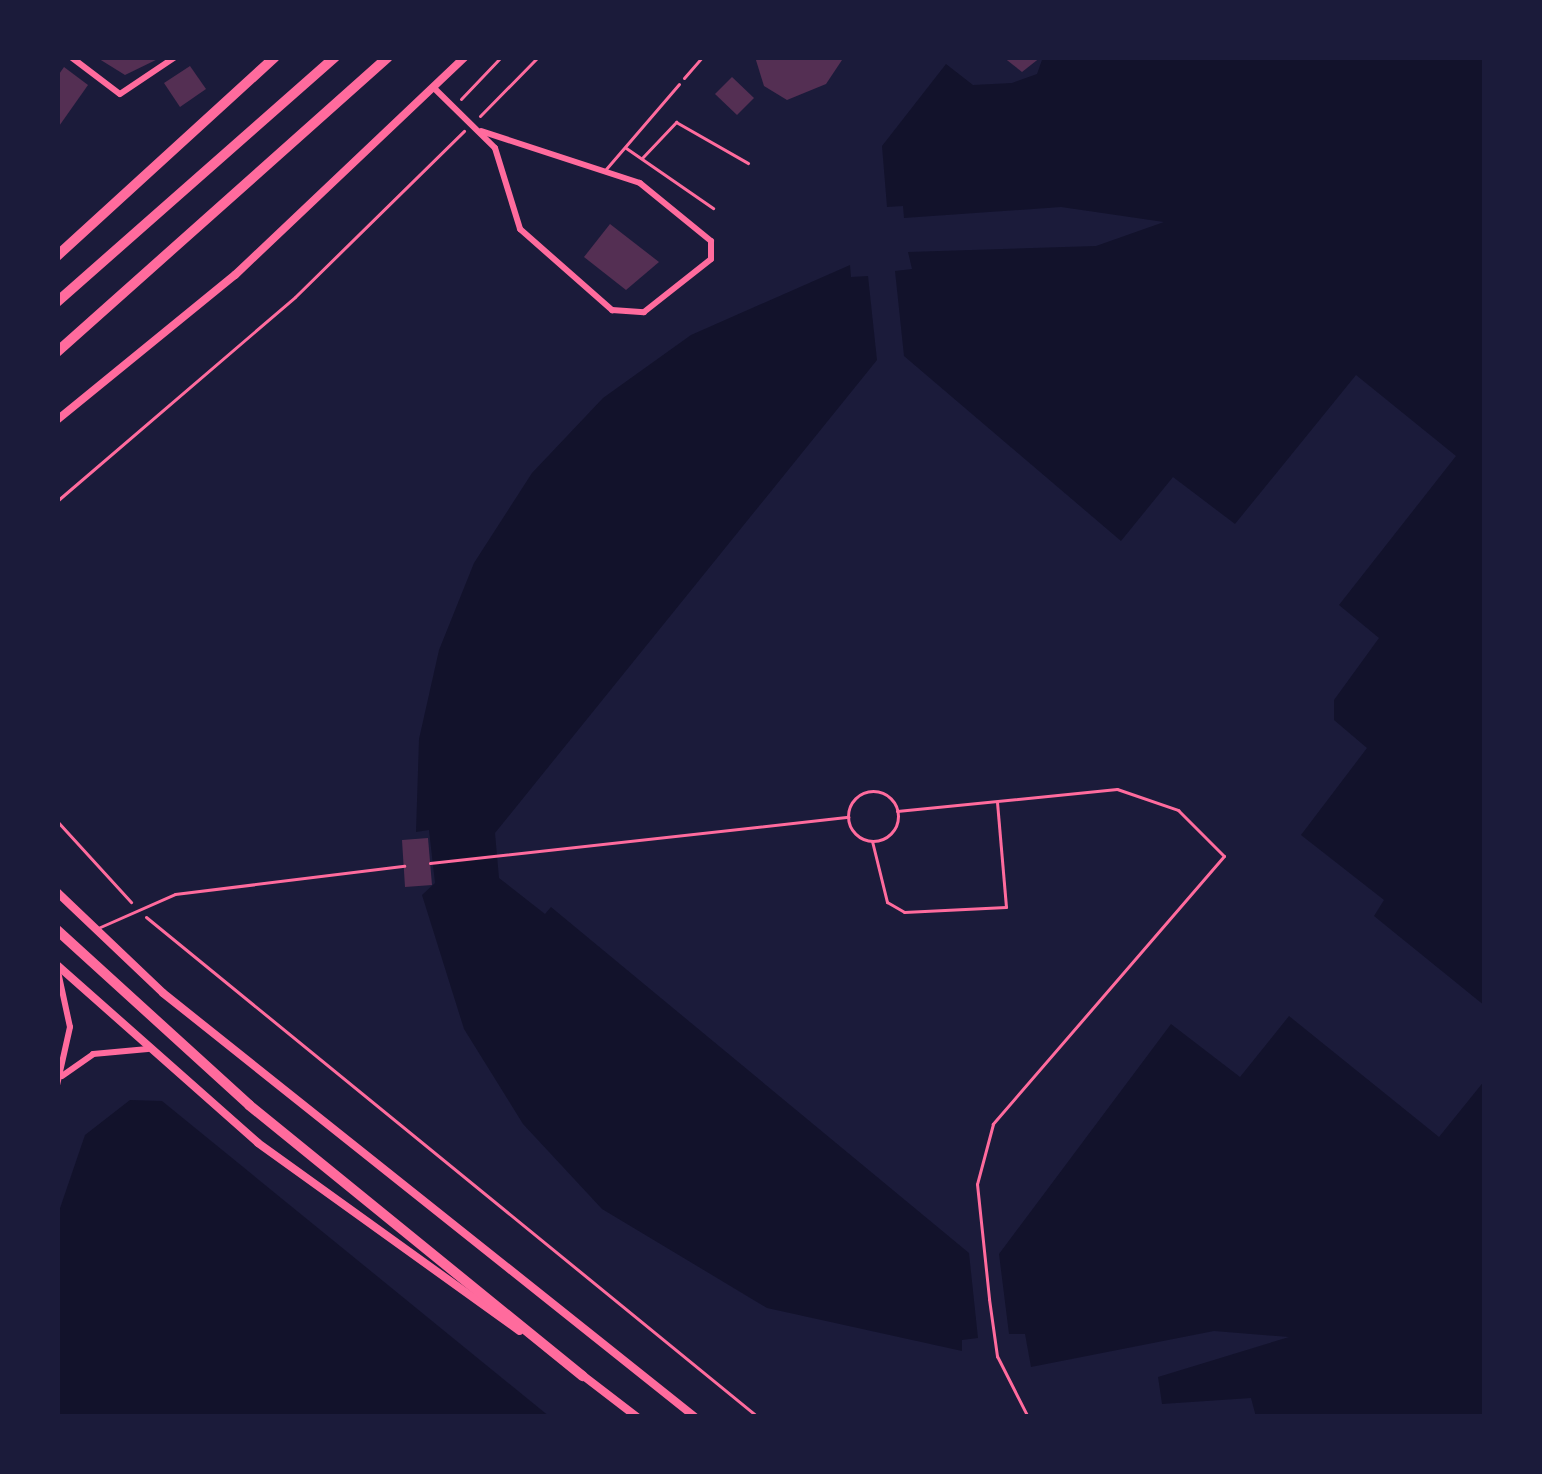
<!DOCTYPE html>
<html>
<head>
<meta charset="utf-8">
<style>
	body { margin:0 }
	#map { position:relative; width:1542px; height:1474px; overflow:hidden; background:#1b1b3a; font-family:"Space Grotesk",sans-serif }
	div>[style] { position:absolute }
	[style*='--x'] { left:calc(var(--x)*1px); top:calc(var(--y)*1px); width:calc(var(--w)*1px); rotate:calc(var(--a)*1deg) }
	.water>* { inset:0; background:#12122b }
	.building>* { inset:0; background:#542f53 }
	.path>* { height:3px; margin:-1.5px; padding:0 1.5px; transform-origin:1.5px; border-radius:1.5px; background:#ff6b9d }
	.service>* { height:3px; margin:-1.5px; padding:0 1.5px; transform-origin:1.5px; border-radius:1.5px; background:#ff6b9d }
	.service>.ring { margin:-1.5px; padding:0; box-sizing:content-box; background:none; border:3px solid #ff6b9d; border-radius:50% }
	.minor>* { height:6px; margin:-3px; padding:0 3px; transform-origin:3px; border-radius:3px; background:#ff6b9d }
	.tertiary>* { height:8px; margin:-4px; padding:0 4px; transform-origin:4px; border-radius:4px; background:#ff6b9d }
	.primary>* { height:10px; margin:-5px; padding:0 5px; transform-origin:5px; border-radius:5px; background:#ff6b9d }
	span { translate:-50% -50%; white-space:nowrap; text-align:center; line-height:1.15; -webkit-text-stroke:9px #1b1b3a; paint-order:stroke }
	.frame { position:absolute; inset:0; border:60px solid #1b1b3a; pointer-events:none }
</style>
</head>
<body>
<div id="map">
	<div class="water">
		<div style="clip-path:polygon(1043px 57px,1485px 57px,1485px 1006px,1374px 916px,1384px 900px,1301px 835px,1367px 748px,1334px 720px,1334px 700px,1379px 638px,1339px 605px,1456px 456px,1356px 375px,1235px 524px,1173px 477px,1121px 541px,904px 356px,895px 271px,912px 269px,908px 252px,1096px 246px,1164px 222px,1061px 207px,904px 218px,903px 206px,887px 207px,882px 146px,946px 64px,973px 85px,1012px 83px,1037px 74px)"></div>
		<div style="clip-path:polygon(850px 265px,851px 277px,868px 276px,877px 360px,495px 833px,499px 878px,545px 914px,551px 907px,969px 1253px,978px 1338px,962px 1340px,962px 1351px,767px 1308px,602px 1209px,523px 1124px,464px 1029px,422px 895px,435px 883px,429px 830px,416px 832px,419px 739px,439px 650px,474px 563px,532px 473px,603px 398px,691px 335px)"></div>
		<div style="clip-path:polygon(1289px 1016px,1439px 1137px,1485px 1080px,1485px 1416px,1256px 1417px,1251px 1398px,1162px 1404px,1158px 1377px,1289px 1337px,1214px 1331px,1031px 1367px,1025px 1334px,1009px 1334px,999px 1254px,1171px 1024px,1240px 1077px)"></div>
		<div style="clip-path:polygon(130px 1100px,162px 1101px,550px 1417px,57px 1417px,57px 1217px,85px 1135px)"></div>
	</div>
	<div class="building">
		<div style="clip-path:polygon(96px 57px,162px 57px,125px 75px)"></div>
		<div style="clip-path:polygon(755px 57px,844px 57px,826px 84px,787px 100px,764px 86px)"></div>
		<div style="clip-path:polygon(1003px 57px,1041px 57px,1022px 72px)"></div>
		<div style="clip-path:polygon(190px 66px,206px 89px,180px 107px,164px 83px)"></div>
		<div style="clip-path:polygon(64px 67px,88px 85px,57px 129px,57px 77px)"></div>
		<div style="clip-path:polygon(732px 77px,754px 98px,737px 115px,715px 94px)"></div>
		<div style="clip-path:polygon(610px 224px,659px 262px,626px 290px,584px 257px)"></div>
		<div style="clip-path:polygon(428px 838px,432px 885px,405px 887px,402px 840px)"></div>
	</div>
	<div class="path">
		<div style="--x:684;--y:78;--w:28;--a:-49"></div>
		<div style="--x:461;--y:99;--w:58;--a:-46.4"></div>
		<div style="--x:480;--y:116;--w:83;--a:-45.5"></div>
		<div style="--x:57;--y:501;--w:313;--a:-40.6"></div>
		<div style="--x:295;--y:297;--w:237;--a:-44.5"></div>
		<div style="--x:57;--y:821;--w:110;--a:47.6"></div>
		<div style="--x:146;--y:917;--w:790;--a:39.25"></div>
	</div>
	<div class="service">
		<div style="--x:626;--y:148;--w:106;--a:34.6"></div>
		<div style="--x:642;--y:158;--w:50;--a:-46.6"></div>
		<div style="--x:676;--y:122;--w:83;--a:29.7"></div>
		<div style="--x:606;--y:169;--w:112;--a:-49.3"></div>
		<div class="ring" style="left:848px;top:791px;width:47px;height:47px"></div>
		<div style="--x:897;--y:811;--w:221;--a:-5.7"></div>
		<div style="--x:1117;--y:789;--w:65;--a:19"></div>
		<div style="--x:1178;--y:810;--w:65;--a:45"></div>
		<div style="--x:1224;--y:856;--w:354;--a:130.8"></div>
		<div style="--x:993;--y:1124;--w:62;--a:104.9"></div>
		<div style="--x:977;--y:1184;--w:116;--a:84"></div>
		<div style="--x:989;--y:1299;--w:58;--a:82"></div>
		<div style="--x:997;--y:1356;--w:68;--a:63.1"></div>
		<div style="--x:872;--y:841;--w:63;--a:76.2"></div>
		<div style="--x:887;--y:902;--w:20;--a:30"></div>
		<div style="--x:904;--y:912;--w:102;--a:-2.8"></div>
		<div style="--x:1006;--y:907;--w:105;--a:-94.9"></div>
		<div style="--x:430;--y:863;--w:421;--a:-6.3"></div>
		<div style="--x:98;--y:928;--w:84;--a:-23.8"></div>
		<div style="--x:175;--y:894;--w:231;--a:-7"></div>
	</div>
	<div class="minor">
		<div style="--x:71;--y:57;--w:61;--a:37.1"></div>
		<div style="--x:120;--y:94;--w:66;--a:-33.9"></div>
		<div style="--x:435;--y:89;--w:84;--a:44.5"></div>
		<div style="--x:495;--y:148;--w:85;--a:72.8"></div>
		<div style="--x:520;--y:229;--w:123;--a:41.4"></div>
		<div style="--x:612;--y:310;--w:32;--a:4"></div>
		<div style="--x:644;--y:312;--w:85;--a:-38.3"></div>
		<div style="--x:711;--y:259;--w:18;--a:-90"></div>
		<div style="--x:711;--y:241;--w:92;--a:-140.8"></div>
		<div style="--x:640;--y:183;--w:167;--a:-161.9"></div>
		<div style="--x:57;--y:967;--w:61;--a:77.8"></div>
		<div style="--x:70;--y:1027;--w:59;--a:102.6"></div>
		<div style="--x:62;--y:1076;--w:38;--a:-35"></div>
		<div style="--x:93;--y:1054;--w:55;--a:-5.2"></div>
	</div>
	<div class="tertiary">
		<div style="--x:57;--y:420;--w:230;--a:-39.2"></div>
		<div style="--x:235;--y:275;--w:317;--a:-43.5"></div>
		<div style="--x:57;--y:892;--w:146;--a:43.6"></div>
		<div style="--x:163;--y:993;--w:680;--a:38.55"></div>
		<div style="--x:57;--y:965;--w:268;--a:41.5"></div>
		<div style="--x:258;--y:1143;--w:322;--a:35.7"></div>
		<div style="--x:581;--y:1374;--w:71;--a:37.5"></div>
	</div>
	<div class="primary">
		<div style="--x:57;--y:256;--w:295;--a:-42.4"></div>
		<div style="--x:57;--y:302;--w:371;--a:-41.4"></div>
		<div style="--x:57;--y:352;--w:443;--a:-41.7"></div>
		<div style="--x:57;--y:930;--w:260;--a:42.3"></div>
		<div style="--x:249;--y:1105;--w:430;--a:39.1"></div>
	</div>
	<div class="frame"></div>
</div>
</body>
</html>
